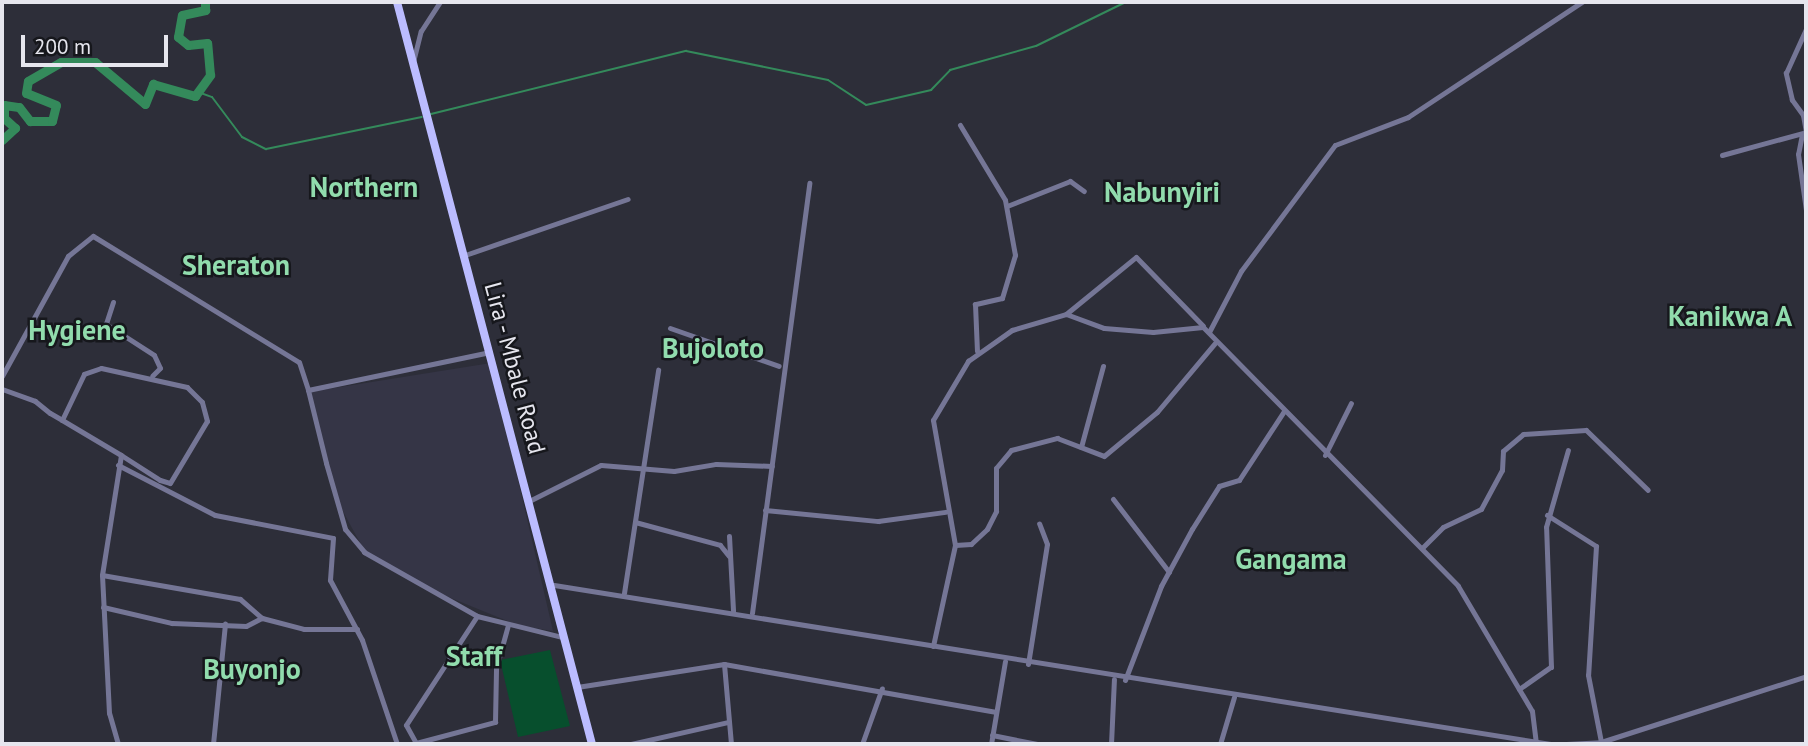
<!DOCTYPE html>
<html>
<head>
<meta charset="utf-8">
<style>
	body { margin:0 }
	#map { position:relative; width:1808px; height:746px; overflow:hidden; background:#2d2e39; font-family:"PT Sans",sans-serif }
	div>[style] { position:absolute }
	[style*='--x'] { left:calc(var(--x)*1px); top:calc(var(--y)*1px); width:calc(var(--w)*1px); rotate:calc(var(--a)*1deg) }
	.built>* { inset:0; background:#353546 }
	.green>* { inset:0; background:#074f2d }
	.stream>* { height:2px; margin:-1px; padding:0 1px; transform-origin:1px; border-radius:1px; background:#348a5b }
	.river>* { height:9px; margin:-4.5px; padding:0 4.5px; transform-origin:4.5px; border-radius:4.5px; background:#348a5b }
	.minor>* { height:5px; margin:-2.5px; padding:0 2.5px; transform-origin:2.5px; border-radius:2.5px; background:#757696 }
	.primary>* { height:8px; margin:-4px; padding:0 4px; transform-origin:4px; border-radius:4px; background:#bbbcff }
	span { translate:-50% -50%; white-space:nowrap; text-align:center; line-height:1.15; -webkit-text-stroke:5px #16171c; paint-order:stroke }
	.street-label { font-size:24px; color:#e6e6ee }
	.quarter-label { font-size:28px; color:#91dcad; font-weight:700 }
	.frame { position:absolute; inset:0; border:4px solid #e6e6ee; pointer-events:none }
	.scale { position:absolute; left:21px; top:35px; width:147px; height:32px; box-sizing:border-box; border:4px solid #e6e6ee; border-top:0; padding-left:9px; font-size:21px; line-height:24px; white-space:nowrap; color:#e6e6ee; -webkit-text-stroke:5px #16171c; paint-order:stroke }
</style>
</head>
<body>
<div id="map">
	<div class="built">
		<div style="clip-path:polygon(491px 363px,553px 631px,520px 626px,414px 583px,365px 552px,339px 504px,309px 392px)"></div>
	</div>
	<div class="green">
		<div style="clip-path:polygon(550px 650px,570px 726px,518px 737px,500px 660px)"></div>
	</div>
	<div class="stream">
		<div style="--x:198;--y:92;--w:15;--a:20"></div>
		<div style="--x:212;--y:97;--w:50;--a:53.1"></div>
		<div style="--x:242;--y:137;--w:27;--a:27"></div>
		<div style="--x:266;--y:149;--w:159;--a:-11.6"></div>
		<div style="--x:431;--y:114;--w:263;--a:-13.9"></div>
		<div style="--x:686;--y:51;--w:145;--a:11.5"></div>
		<div style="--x:828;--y:80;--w:45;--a:33.3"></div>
		<div style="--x:866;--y:105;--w:67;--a:-13"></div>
		<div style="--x:931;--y:90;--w:28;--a:-46"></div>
		<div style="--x:950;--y:70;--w:89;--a:-15.6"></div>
		<div style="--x:1036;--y:46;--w:100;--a:-26.1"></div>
	</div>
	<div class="river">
		<div style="--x:2;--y:140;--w:18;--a:-43"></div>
		<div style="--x:15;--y:128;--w:15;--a:-138"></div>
		<div style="--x:4;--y:118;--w:13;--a:-90"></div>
		<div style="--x:4;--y:105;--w:15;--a:8"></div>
		<div style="--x:19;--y:107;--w:18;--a:52"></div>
		<div style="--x:30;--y:121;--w:22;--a:0"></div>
		<div style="--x:52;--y:121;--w:16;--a:-76"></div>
		<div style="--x:56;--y:105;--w:32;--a:-158"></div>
		<div style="--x:26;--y:93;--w:12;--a:-81"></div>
		<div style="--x:28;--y:81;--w:38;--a:-30"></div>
		<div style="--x:61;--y:62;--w:34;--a:0"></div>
		<div style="--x:95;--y:62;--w:65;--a:40"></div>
		<div style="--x:145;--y:104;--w:22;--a:-68"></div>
		<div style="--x:153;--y:84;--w:44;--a:15.9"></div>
		<div style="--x:195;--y:96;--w:26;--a:-54"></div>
		<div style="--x:210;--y:75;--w:32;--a:-95"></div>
		<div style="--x:207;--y:43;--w:19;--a:174"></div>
		<div style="--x:188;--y:45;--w:13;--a:-141"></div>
		<div style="--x:178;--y:37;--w:22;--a:-80"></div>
		<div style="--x:182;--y:15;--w:24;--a:-12"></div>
		<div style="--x:205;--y:10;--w:8;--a:-90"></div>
	</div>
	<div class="minor">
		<div style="--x:413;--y:62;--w:32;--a:-76"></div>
		<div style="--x:421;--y:31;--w:35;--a:-57"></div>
		<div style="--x:1803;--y:115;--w:19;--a:-126"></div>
		<div style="--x:1792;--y:100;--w:28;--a:-103"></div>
		<div style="--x:1786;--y:73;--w:48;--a:-65.6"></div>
		<div style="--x:1803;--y:115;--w:17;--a:80"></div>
		<div style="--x:960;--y:125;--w:87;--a:59"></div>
		<div style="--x:1005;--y:200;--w:56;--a:79.7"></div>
		<div style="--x:1015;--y:255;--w:45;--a:106.8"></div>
		<div style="--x:1002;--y:298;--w:28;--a:167"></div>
		<div style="--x:975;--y:304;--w:47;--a:87.6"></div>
		<div style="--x:1802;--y:134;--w:20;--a:101"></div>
		<div style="--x:1798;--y:154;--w:57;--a:81.9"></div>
		<div style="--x:1722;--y:155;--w:87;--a:-15.3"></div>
		<div style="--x:1007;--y:206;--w:68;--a:-21.6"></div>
		<div style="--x:1070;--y:181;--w:17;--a:36"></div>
		<div style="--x:465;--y:255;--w:172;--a:-19"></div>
		<div style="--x:113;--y:302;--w:23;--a:108"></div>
		<div style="--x:106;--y:324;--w:57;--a:32.9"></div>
		<div style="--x:154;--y:355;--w:14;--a:65"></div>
		<div style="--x:160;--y:368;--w:11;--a:135"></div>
		<div style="--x:1066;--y:314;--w:40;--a:20.2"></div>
		<div style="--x:1104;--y:328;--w:49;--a:4.7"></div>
		<div style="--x:1153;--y:332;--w:50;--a:-5.7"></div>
		<div style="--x:1203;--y:327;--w:363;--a:45.4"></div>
		<div style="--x:1458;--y:586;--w:145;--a:59.4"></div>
		<div style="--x:1532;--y:711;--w:33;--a:83"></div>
		<div style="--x:670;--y:328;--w:115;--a:19.2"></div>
		<div style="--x:1209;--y:332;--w:69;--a:-62.3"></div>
		<div style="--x:1241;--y:271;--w:157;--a:-53.3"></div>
		<div style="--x:1335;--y:145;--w:78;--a:-21"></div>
		<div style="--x:1408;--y:117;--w:209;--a:-33.5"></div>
		<div style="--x:490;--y:352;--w:186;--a:168.2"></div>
		<div style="--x:308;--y:390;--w:75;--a:76.1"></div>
		<div style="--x:326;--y:463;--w:69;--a:73.9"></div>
		<div style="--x:345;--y:529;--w:30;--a:50"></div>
		<div style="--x:364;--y:552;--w:130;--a:29.5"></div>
		<div style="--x:477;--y:616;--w:88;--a:13.9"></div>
		<div style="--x:2;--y:376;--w:137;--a:-61.2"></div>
		<div style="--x:68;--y:256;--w:32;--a:-39"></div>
		<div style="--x:93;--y:236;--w:241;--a:31.5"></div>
		<div style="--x:299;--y:362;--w:29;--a:72"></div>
		<div style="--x:2;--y:389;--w:35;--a:20"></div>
		<div style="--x:35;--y:401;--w:19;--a:39"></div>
		<div style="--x:50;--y:413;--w:14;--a:30"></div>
		<div style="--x:62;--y:420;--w:69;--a:30.7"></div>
		<div style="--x:121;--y:455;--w:46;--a:32.7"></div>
		<div style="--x:160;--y:480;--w:10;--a:17"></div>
		<div style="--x:170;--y:483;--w:72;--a:-59.2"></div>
		<div style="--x:207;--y:421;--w:20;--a:-105"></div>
		<div style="--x:202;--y:402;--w:21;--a:-135"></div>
		<div style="--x:187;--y:387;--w:88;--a:-167.5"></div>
		<div style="--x:101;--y:368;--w:18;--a:161"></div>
		<div style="--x:84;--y:374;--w:51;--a:115.6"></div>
		<div style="--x:1081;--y:447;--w:84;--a:-74.8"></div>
		<div style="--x:1325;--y:455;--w:58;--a:-63.4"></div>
		<div style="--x:118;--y:465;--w:109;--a:27.3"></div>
		<div style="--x:215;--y:515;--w:120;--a:11"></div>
		<div style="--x:333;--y:538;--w:42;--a:94.1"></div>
		<div style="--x:330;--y:580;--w:68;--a:61.9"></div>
		<div style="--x:362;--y:640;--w:110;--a:71.4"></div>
		<div style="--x:1113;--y:499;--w:92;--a:52.5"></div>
		<div style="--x:531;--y:500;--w:78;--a:-26.6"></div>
		<div style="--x:601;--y:465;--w:73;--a:4.7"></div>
		<div style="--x:674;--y:471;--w:43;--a:-9.5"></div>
		<div style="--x:716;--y:464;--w:56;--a:2"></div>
		<div style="--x:765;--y:510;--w:114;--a:5.6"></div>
		<div style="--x:878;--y:521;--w:68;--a:-7.7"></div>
		<div style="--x:1547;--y:515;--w:58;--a:32.3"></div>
		<div style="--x:1596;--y:546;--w:129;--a:93.5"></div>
		<div style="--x:1588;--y:675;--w:68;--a:79"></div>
		<div style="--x:635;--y:522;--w:88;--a:15.1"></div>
		<div style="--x:720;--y:545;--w:14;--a:51"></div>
		<div style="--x:729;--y:536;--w:75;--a:86.9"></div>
		<div style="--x:955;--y:545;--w:16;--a:-4"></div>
		<div style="--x:971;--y:544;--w:22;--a:-43"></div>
		<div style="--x:987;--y:529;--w:20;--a:-63"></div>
		<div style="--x:996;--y:511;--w:43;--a:-90"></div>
		<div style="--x:996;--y:468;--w:23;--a:-50"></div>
		<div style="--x:1011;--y:450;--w:48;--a:-14.6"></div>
		<div style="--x:1057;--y:438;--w:50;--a:21"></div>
		<div style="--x:1104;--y:456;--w:69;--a:-39.7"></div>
		<div style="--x:1157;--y:412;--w:90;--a:-50"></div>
		<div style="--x:1423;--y:547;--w:28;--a:-45"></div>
		<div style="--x:1443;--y:527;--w:42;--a:-25.3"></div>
		<div style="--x:1481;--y:509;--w:44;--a:-61.7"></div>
		<div style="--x:1502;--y:470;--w:19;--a:-87"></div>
		<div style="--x:1503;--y:451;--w:26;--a:-40"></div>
		<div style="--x:1523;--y:434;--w:63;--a:-3.6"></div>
		<div style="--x:1586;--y:430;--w:86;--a:44.1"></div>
		<div style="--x:102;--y:575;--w:140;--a:9.9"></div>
		<div style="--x:240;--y:599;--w:29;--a:41"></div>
		<div style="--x:554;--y:585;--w:1009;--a:9.07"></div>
		<div style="--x:624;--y:593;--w:226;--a:-81.3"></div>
		<div style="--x:103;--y:607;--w:71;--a:13.1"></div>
		<div style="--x:172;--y:623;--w:74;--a:2.3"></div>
		<div style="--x:246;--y:626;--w:18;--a:-27"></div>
		<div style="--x:262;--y:618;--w:43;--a:14.7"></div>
		<div style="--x:304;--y:629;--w:53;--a:0"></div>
		<div style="--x:752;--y:613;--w:434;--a:-82.4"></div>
		<div style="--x:477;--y:616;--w:130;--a:123.1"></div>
		<div style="--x:406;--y:725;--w:21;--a:61"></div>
		<div style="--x:416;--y:743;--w:82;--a:-14.9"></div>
		<div style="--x:495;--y:722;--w:54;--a:-88.9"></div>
		<div style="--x:496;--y:668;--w:45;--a:-74.4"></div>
		<div style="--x:933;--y:646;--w:103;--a:-77.7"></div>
		<div style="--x:955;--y:545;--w:127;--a:-100"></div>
		<div style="--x:933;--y:420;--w:69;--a:-59.3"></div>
		<div style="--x:968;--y:361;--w:54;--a:-35.2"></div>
		<div style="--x:1012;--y:330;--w:56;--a:-16.5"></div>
		<div style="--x:1066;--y:314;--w:90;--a:-39.2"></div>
		<div style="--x:1136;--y:257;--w:96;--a:45.8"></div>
		<div style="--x:724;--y:664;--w:80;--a:85"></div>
		<div style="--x:1028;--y:664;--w:121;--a:-81"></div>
		<div style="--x:1047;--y:544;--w:22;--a:-111"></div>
		<div style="--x:1125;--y:680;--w:101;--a:-69"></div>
		<div style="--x:1161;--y:586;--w:65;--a:-61.5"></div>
		<div style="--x:1192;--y:529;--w:51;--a:-57.9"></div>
		<div style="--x:1219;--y:486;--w:21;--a:-17"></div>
		<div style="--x:1239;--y:480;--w:82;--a:-56.9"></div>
		<div style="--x:577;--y:687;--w:149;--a:-8.9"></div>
		<div style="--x:724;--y:664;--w:275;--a:10"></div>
		<div style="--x:1519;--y:689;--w:39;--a:-35"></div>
		<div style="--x:1551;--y:667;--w:140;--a:-92"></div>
		<div style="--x:1546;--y:527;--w:80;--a:-74.1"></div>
		<div style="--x:992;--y:735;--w:46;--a:11.3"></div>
		<div style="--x:118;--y:744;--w:32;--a:-106"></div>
		<div style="--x:109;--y:713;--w:138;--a:-92.9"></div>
		<div style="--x:102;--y:575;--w:121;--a:-81"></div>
		<div style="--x:213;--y:744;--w:121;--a:-84.3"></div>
		<div style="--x:631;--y:744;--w:99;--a:-12.8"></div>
		<div style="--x:862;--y:744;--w:59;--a:-70.3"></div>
		<div style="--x:991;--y:744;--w:84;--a:-80.4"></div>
		<div style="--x:1111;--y:744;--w:65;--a:-87.4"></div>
		<div style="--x:1220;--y:744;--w:49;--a:-73.4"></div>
		<div style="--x:1566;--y:744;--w:35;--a:-3"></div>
		<div style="--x:1601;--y:742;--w:215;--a:-17.8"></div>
	</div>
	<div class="primary">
		<div style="--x:397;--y:2;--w:767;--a:75.28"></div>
	</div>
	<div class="street-label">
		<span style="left:515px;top:368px;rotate:75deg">Lira - Mbale Road</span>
	</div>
	<div class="quarter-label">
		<span style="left:364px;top:187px">Northern</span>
		<span style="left:1162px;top:192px">Nabunyiri</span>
		<span style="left:236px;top:265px">Sheraton</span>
		<span style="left:1730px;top:316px">Kanikwa A</span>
		<span style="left:77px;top:330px">Hygiene</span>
		<span style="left:713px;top:348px">Bujoloto</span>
		<span style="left:1291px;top:559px">Gangama</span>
		<span style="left:474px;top:656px">Staff</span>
		<span style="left:252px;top:669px">Buyonjo</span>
	</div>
	<div class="frame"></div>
	<div class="scale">200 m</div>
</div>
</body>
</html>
